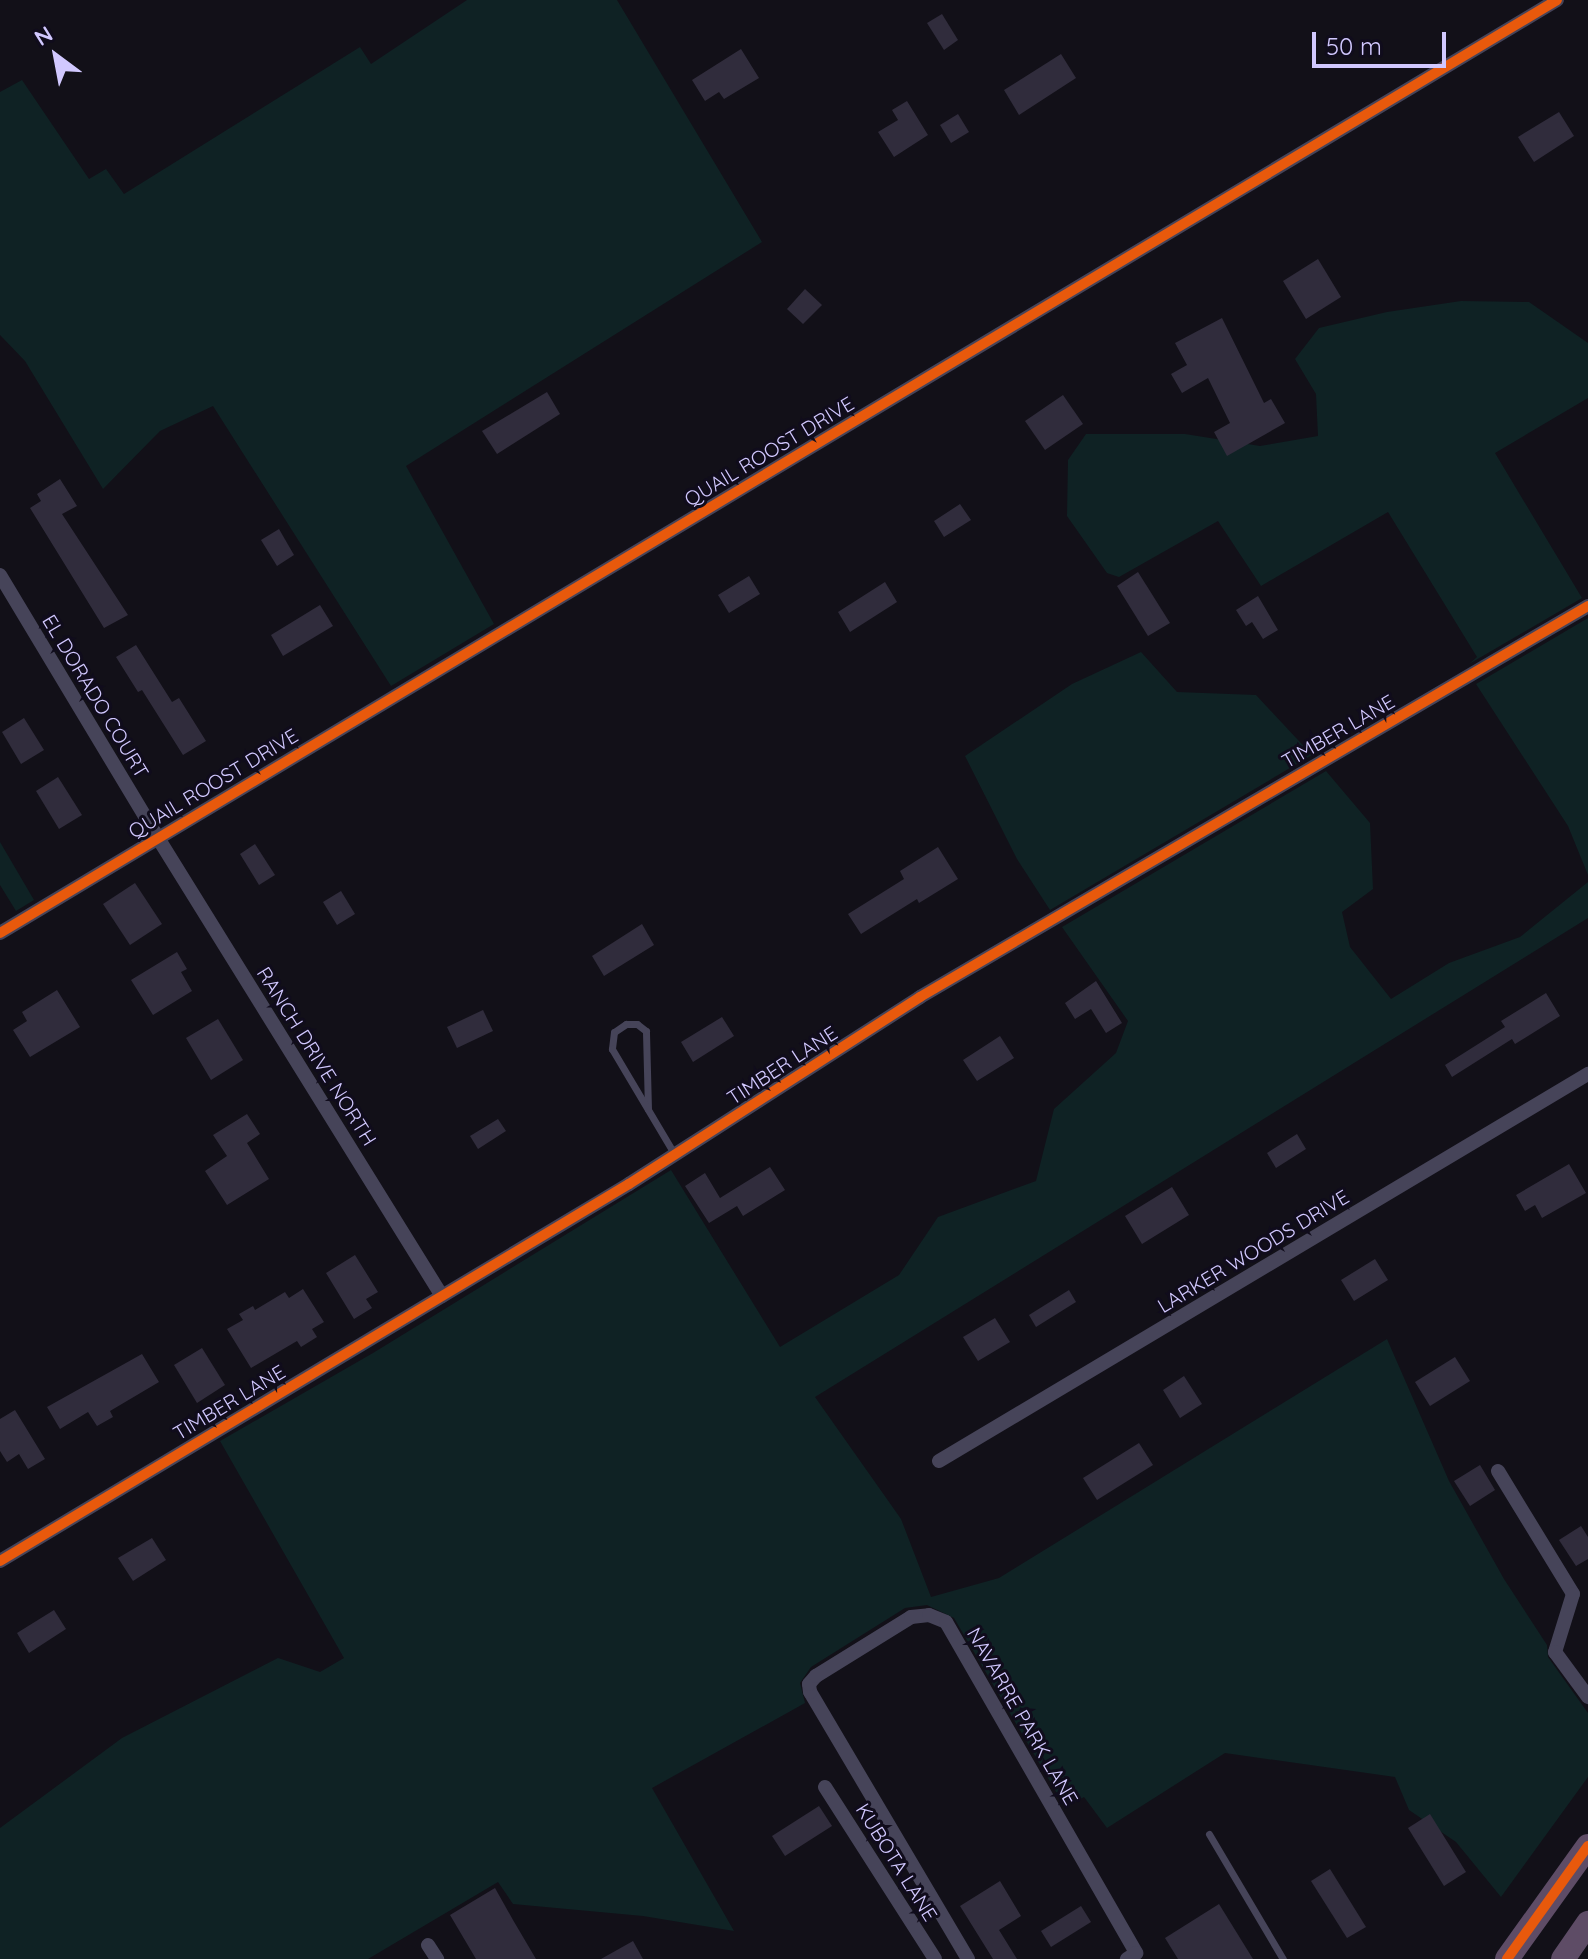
<!DOCTYPE html>
<html>
<head>
<meta charset="utf-8">
<style>
	body { margin:0 }
	#map { position:relative; width:1588px; height:1959px; overflow:hidden; background:#121018; font-family:Quicksand,sans-serif }
	div>[style] { position:absolute }
	[style*='--x'] { left:calc(var(--x)*1px); top:calc(var(--y)*1px); width:calc(var(--w)*1px); rotate:calc(var(--a)*1deg) }
	.green>* { inset:0; background:#0f2224 }
	.building>* { inset:0; background:#302c3c }
	.service>* { height:7px; margin:-3.5px; padding:0 3.5px; transform-origin:3.5px; border-radius:3.5px; background:#464459 }
	.minor>* { height:14px; margin:-7px; padding:0 7px; transform-origin:7px; border-radius:7px; background:#464459 }
	.trunk>* { height:24px; margin:-12px; padding:0 12px; transform-origin:12px; border-radius:12px; background:#5e4c66 }
	.cycleway>* { height:10px; margin:-5px; padding:0 5px; transform-origin:5px; border-radius:5px; background:#e8590c }
	span { translate:-50% -50%; white-space:nowrap; text-align:center; line-height:1.15; -webkit-text-stroke:6px #100c1c; paint-order:stroke }
	.street-label { font-size:20px; color:#d1c8fe }
	.north { position:absolute; left:16px; top:16px; width:80px; height:80px; -webkit-text-stroke:6px #100c1c; paint-order:stroke; rotate:328deg; font-size:22px; font-weight:700; line-height:32px; text-align:center; color:#d1c8fe }
	.north::after { content:''; display:block; margin:auto; width:28px; height:36px; background:#d1c8fe; clip-path:polygon(50% 0,100% 100%,50% 72%,0 100%) }
	.scale { position:absolute; left:1312px; top:32px; width:134px; height:36px; box-sizing:border-box; border:4px solid #d1c8fe; border-top:0; padding-left:10px; font-size:24px; line-height:28px; white-space:nowrap; color:#d1c8fe; -webkit-text-stroke:6px #100c1c; paint-order:stroke }
</style>
</head>
<body>
<div id="map">
	<div class="green">
		<div style="clip-path:polygon(467px 0,617px 0,762px 242px,406px 466px,494px 624px,391px 686px,213px 406px,160px 431px,103px 489px,25px 361px,0 335px,0 92px,22px 80px,89px 179px,106px 169px,124px 194px,360px 47px,371px 64px)"></div>
		<div style="clip-path:polygon(1461px 301px,1529px 302px,1588px 343px,1588px 398px,1495px 453px,1582px 598px,1469px 664px,1477px 657px,1388px 512px,1261px 586px,1218px 521px,1119px 577px,1107px 573px,1067px 516px,1068px 460px,1086px 434px,1185px 434px,1260px 446px,1318px 436px,1316px 394px,1295px 359px,1319px 328px,1387px 312px)"></div>
		<div style="clip-path:polygon(1588px 618px,1588px 875px,1568px 826px,1476px 684px)"></div>
		<div style="clip-path:polygon(1141px 652px,1177px 692px,1256px 695px,1312px 755px,1050px 910px,1017px 859px,965px 756px,1072px 684px)"></div>
		<div style="clip-path:polygon(1326px 771px,1370px 823px,1373px 889px,1342px 912px,1350px 947px,1391px 999px,1449px 963px,1520px 937px,1588px 882px,1588px 918px,815px 1397px,901px 1519px,931px 1597px,999px 1578px,1387px 1339px,1449px 1481px,1504px 1579px,1547px 1645px,1548px 1657px,1588px 1713px,1588px 1777px,1501px 1897px,1456px 1842px,1409px 1810px,1395px 1777px,1225px 1753px,1107px 1828px,1084px 1797px,1065px 1807px,954px 1618px,927px 1605px,905px 1608px,811px 1667px,800px 1683px,805px 1703px,652px 1788px,734px 1931px,643px 1916px,513px 1904px,498px 1882px,368px 1959px,0 1959px,0 1828px,122px 1738px,278px 1658px,320px 1672px,344px 1658px,220px 1441px,373px 1353px,671px 1170px,780px 1347px,899px 1275px,938px 1217px,1036px 1181px,1054px 1109px,1116px 1053px,1128px 1021px,1062px 927px)"></div>
		<div style="clip-path:polygon(0 842px,34px 900px,16px 911px,0 885px)"></div>
	</div>
	<div class="building">
		<div style="clip-path:polygon(942px 14px,958px 40px,944px 50px,927px 23px)"></div>
		<div style="clip-path:polygon(741px 49px,759px 78px,724px 99px,719px 92px,705px 101px,692px 80px)"></div>
		<div style="clip-path:polygon(1061px 54px,1076px 78px,1019px 115px,1004px 90px)"></div>
		<div style="clip-path:polygon(907px 101px,928px 135px,894px 157px,878px 132px,898px 120px,892px 110px)"></div>
		<div style="clip-path:polygon(1559px 112px,1574px 136px,1534px 162px,1518px 137px)"></div>
		<div style="clip-path:polygon(958px 114px,969px 132px,951px 143px,940px 125px)"></div>
		<div style="clip-path:polygon(1318px 259px,1341px 297px,1306px 319px,1283px 281px)"></div>
		<div style="clip-path:polygon(805px 289px,822px 305px,803px 324px,787px 309px)"></div>
		<div style="clip-path:polygon(1222px 318px,1264px 403px,1271px 399px,1285px 423px,1227px 456px,1214px 432px,1230px 423px,1208px 378px,1182px 393px,1171px 374px,1187px 365px,1175px 343px)"></div>
		<div style="clip-path:polygon(547px 392px,560px 414px,497px 454px,482px 431px)"></div>
		<div style="clip-path:polygon(1063px 395px,1083px 424px,1045px 450px,1025px 421px)"></div>
		<div style="clip-path:polygon(60px 479px,77px 506px,62px 514px,128px 615px,104px 628px,30px 508px,41px 501px,37px 494px)"></div>
		<div style="clip-path:polygon(960px 504px,971px 520px,944px 537px,934px 521px)"></div>
		<div style="clip-path:polygon(279px 529px,294px 555px,277px 566px,261px 540px)"></div>
		<div style="clip-path:polygon(1138px 572px,1170px 623px,1148px 636px,1117px 586px)"></div>
		<div style="clip-path:polygon(749px 576px,760px 594px,729px 613px,718px 595px)"></div>
		<div style="clip-path:polygon(885px 582px,897px 602px,850px 632px,838px 612px)"></div>
		<div style="clip-path:polygon(1258px 596px,1278px 630px,1263px 639px,1252px 622px,1246px 626px,1236px 610px)"></div>
		<div style="clip-path:polygon(320px 605px,333px 626px,283px 656px,271px 635px)"></div>
		<div style="clip-path:polygon(136px 645px,172px 702px,179px 698px,206px 741px,183px 755px,142px 690px,138px 692px,116px 657px)"></div>
		<div style="clip-path:polygon(24px 718px,44px 750px,21px 764px,2px 732px)"></div>
		<div style="clip-path:polygon(58px 777px,82px 815px,59px 829px,36px 791px)"></div>
		<div style="clip-path:polygon(255px 844px,275px 875px,259px 885px,240px 854px)"></div>
		<div style="clip-path:polygon(938px 847px,958px 879px,919px 903px,917px 899px,861px 934px,848px 914px,904px 879px,900px 871px)"></div>
		<div style="clip-path:polygon(135px 883px,162px 924px,130px 945px,103px 904px)"></div>
		<div style="clip-path:polygon(341px 891px,355px 914px,337px 925px,323px 902px)"></div>
		<div style="clip-path:polygon(642px 924px,654px 945px,604px 976px,592px 956px)"></div>
		<div style="clip-path:polygon(177px 952px,187px 969px,181px 972px,192px 991px,153px 1015px,131px 980px)"></div>
		<div style="clip-path:polygon(1096px 981px,1122px 1023px,1106px 1033px,1091px 1009px,1075px 1019px,1065px 1003px)"></div>
		<div style="clip-path:polygon(57px 990px,80px 1027px,30px 1057px,13px 1030px,27px 1021px,22px 1012px)"></div>
		<div style="clip-path:polygon(1546px 993px,1560px 1016px,1515px 1044px,1512px 1039px,1452px 1077px,1445px 1065px,1505px 1027px,1501px 1021px)"></div>
		<div style="clip-path:polygon(483px 1010px,493px 1031px,457px 1048px,447px 1027px)"></div>
		<div style="clip-path:polygon(722px 1017px,734px 1036px,693px 1062px,681px 1042px)"></div>
		<div style="clip-path:polygon(218px 1019px,243px 1060px,211px 1080px,186px 1038px)"></div>
		<div style="clip-path:polygon(1000px 1036px,1014px 1058px,977px 1081px,963px 1060px)"></div>
		<div style="clip-path:polygon(247px 1114px,260px 1134px,247px 1143px,269px 1179px,227px 1205px,205px 1171px,227px 1156px,213px 1135px)"></div>
		<div style="clip-path:polygon(498px 1119px,506px 1131px,478px 1149px,470px 1136px)"></div>
		<div style="clip-path:polygon(1297px 1134px,1306px 1149px,1276px 1168px,1267px 1153px)"></div>
		<div style="clip-path:polygon(1569px 1164px,1586px 1193px,1542px 1218px,1535px 1205px,1525px 1211px,1516px 1195px)"></div>
		<div style="clip-path:polygon(770px 1167px,785px 1190px,743px 1216px,737px 1206px,709px 1223px,685px 1186px,705px 1173px,720px 1198px)"></div>
		<div style="clip-path:polygon(1172px 1187px,1189px 1215px,1142px 1244px,1125px 1216px)"></div>
		<div style="clip-path:polygon(355px 1255px,378px 1292px,366px 1299px,372px 1308px,354px 1319px,326px 1273px)"></div>
		<div style="clip-path:polygon(1375px 1259px,1388px 1280px,1354px 1301px,1341px 1280px)"></div>
		<div style="clip-path:polygon(303px 1289px,324px 1322px,312px 1329px,317px 1337px,301px 1347px,297px 1341px,251px 1368px,227px 1329px,243px 1320px,239px 1314px,253px 1306px,255px 1310px,285px 1292px,289px 1298px)"></div>
		<div style="clip-path:polygon(1069px 1290px,1076px 1302px,1036px 1327px,1029px 1315px)"></div>
		<div style="clip-path:polygon(995px 1318px,1010px 1342px,978px 1361px,963px 1337px)"></div>
		<div style="clip-path:polygon(202px 1348px,225px 1385px,197px 1403px,174px 1365px)"></div>
		<div style="clip-path:polygon(142px 1354px,159px 1382px,110px 1411px,113px 1417px,97px 1426px,88px 1412px,60px 1429px,47px 1407px)"></div>
		<div style="clip-path:polygon(1455px 1357px,1470px 1381px,1430px 1406px,1415px 1382px)"></div>
		<div style="clip-path:polygon(1184px 1376px,1202px 1404px,1180px 1418px,1163px 1390px)"></div>
		<div style="clip-path:polygon(15px 1410px,45px 1459px,28px 1469px,19px 1454px,7px 1462px,0 1451px,0 1419px)"></div>
		<div style="clip-path:polygon(1139px 1443px,1153px 1465px,1097px 1500px,1083px 1478px)"></div>
		<div style="clip-path:polygon(1480px 1465px,1495px 1490px,1470px 1506px,1454px 1481px)"></div>
		<div style="clip-path:polygon(1581px 1526px,1588px 1537px,1588px 1559px,1576px 1566px,1559px 1540px)"></div>
		<div style="clip-path:polygon(152px 1538px,166px 1560px,133px 1581px,118px 1558px)"></div>
		<div style="clip-path:polygon(54px 1610px,66px 1629px,29px 1653px,17px 1633px)"></div>
		<div style="clip-path:polygon(819px 1806px,832px 1826px,785px 1856px,772px 1836px)"></div>
		<div style="clip-path:polygon(1430px 1814px,1466px 1872px,1444px 1886px,1408px 1828px)"></div>
		<div style="clip-path:polygon(1330px 1869px,1366px 1927px,1347px 1938px,1311px 1881px)"></div>
		<div style="clip-path:polygon(1000px 1881px,1021px 1916px,999px 1930px,1017px 1959px,993px 1959px,960px 1906px)"></div>
		<div style="clip-path:polygon(495px 1888px,513px 1920px,536px 1959px,476px 1959px,450px 1915px)"></div>
		<div style="clip-path:polygon(1219px 1904px,1253px 1959px,1178px 1959px,1165px 1938px)"></div>
		<div style="clip-path:polygon(1081px 1906px,1091px 1922px,1051px 1947px,1041px 1931px)"></div>
		<div style="clip-path:polygon(633px 1941px,643px 1959px,601px 1959px)"></div>
	</div>
	<div class="service">
		<div style="--x:648;--y:1109;--w:78;--a:-91.5"></div>
		<div style="--x:646;--y:1031;--w:11;--a:-142"></div>
		<div style="--x:637;--y:1024;--w:11;--a:180"></div>
		<div style="--x:626;--y:1024;--w:14;--a:146"></div>
		<div style="--x:614;--y:1032;--w:17;--a:97"></div>
		<div style="--x:612;--y:1049;--w:123;--a:59.3"></div>
		<div style="--x:1209;--y:1834;--w:145;--a:59.4"></div>
	</div>
	<div class="minor">
		<div style="--x:0;--y:575;--w:307;--a:59"></div>
		<div style="--x:158;--y:838;--w:539;--a:58.2"></div>
		<div style="--x:0;--y:933;--w:1815;--a:-30.93"></div>
		<div style="--x:939;--y:1461;--w:756;--a:-30.81"></div>
		<div style="--x:1498;--y:1471;--w:144;--a:58.6"></div>
		<div style="--x:1573;--y:1594;--w:61;--a:107.2"></div>
		<div style="--x:1555;--y:1652;--w:56;--a:53.7"></div>
		<div style="--x:0;--y:1561;--w:733;--a:-30.94"></div>
		<div style="--x:629;--y:1184;--w:346;--a:-32.7"></div>
		<div style="--x:920;--y:997;--w:774;--a:-30.34"></div>
		<div style="--x:825;--y:1787;--w:204;--a:57.4"></div>
		<div style="--x:428;--y:1945;--w:17;--a:57"></div>
		<div style="--x:968;--y:1959;--w:310;--a:-120.6"></div>
		<div style="--x:810;--y:1692;--w:8;--a:-97"></div>
		<div style="--x:809;--y:1684;--w:11;--a:-49"></div>
		<div style="--x:816;--y:1676;--w:112;--a:-31.8"></div>
		<div style="--x:911;--y:1617;--w:18;--a:-6"></div>
		<div style="--x:929;--y:1615;--w:18;--a:22"></div>
		<div style="--x:946;--y:1622;--w:382;--a:60.1"></div>
		<div style="--x:1136;--y:1953;--w:11;--a:146"></div>
	</div>
	<div class="trunk">
		<div style="--x:1507;--y:1959;--w:139;--a:-54.4"></div>
		<div style="--x:1563;--y:1959;--w:44;--a:-55.2"></div>
	</div>
	<div class="cycleway">
		<div style="--x:0;--y:933;--w:1815;--a:-30.93"></div>
		<div style="--x:0;--y:1561;--w:733;--a:-30.94"></div>
		<div style="--x:629;--y:1184;--w:346;--a:-32.7"></div>
		<div style="--x:920;--y:997;--w:774;--a:-30.34"></div>
		<div style="--x:1507;--y:1959;--w:139;--a:-54.4"></div>
	</div>
	<div class="street-label">
		<span style="left:769px;top:451px;rotate:-31deg">QUAIL ROOST DRIVE</span>
		<span style="left:96px;top:696px;rotate:59deg">EL DORADO COURT</span>
		<span style="left:1338px;top:731px;rotate:-30deg">TIMBER LANE</span>
		<span style="left:213px;top:783px;rotate:-31deg">QUAIL ROOST DRIVE</span>
		<span style="left:317px;top:1056px;rotate:58deg">RANCH DRIVE NORTH</span>
		<span style="left:782px;top:1065px;rotate:-33deg">TIMBER LANE</span>
		<span style="left:1253px;top:1251px;rotate:-31deg">LARKER WOODS DRIVE</span>
		<span style="left:229px;top:1402px;rotate:-31deg">TIMBER LANE</span>
		<span style="left:1023px;top:1716px;rotate:60deg">NAVARRE PARK LANE</span>
		<span style="left:897px;top:1862px;rotate:58deg">KUBOTA LANE</span>
	</div>
	<div class="north">N</div>
	<div class="scale">50 m</div>
</div>
</body>
</html>
